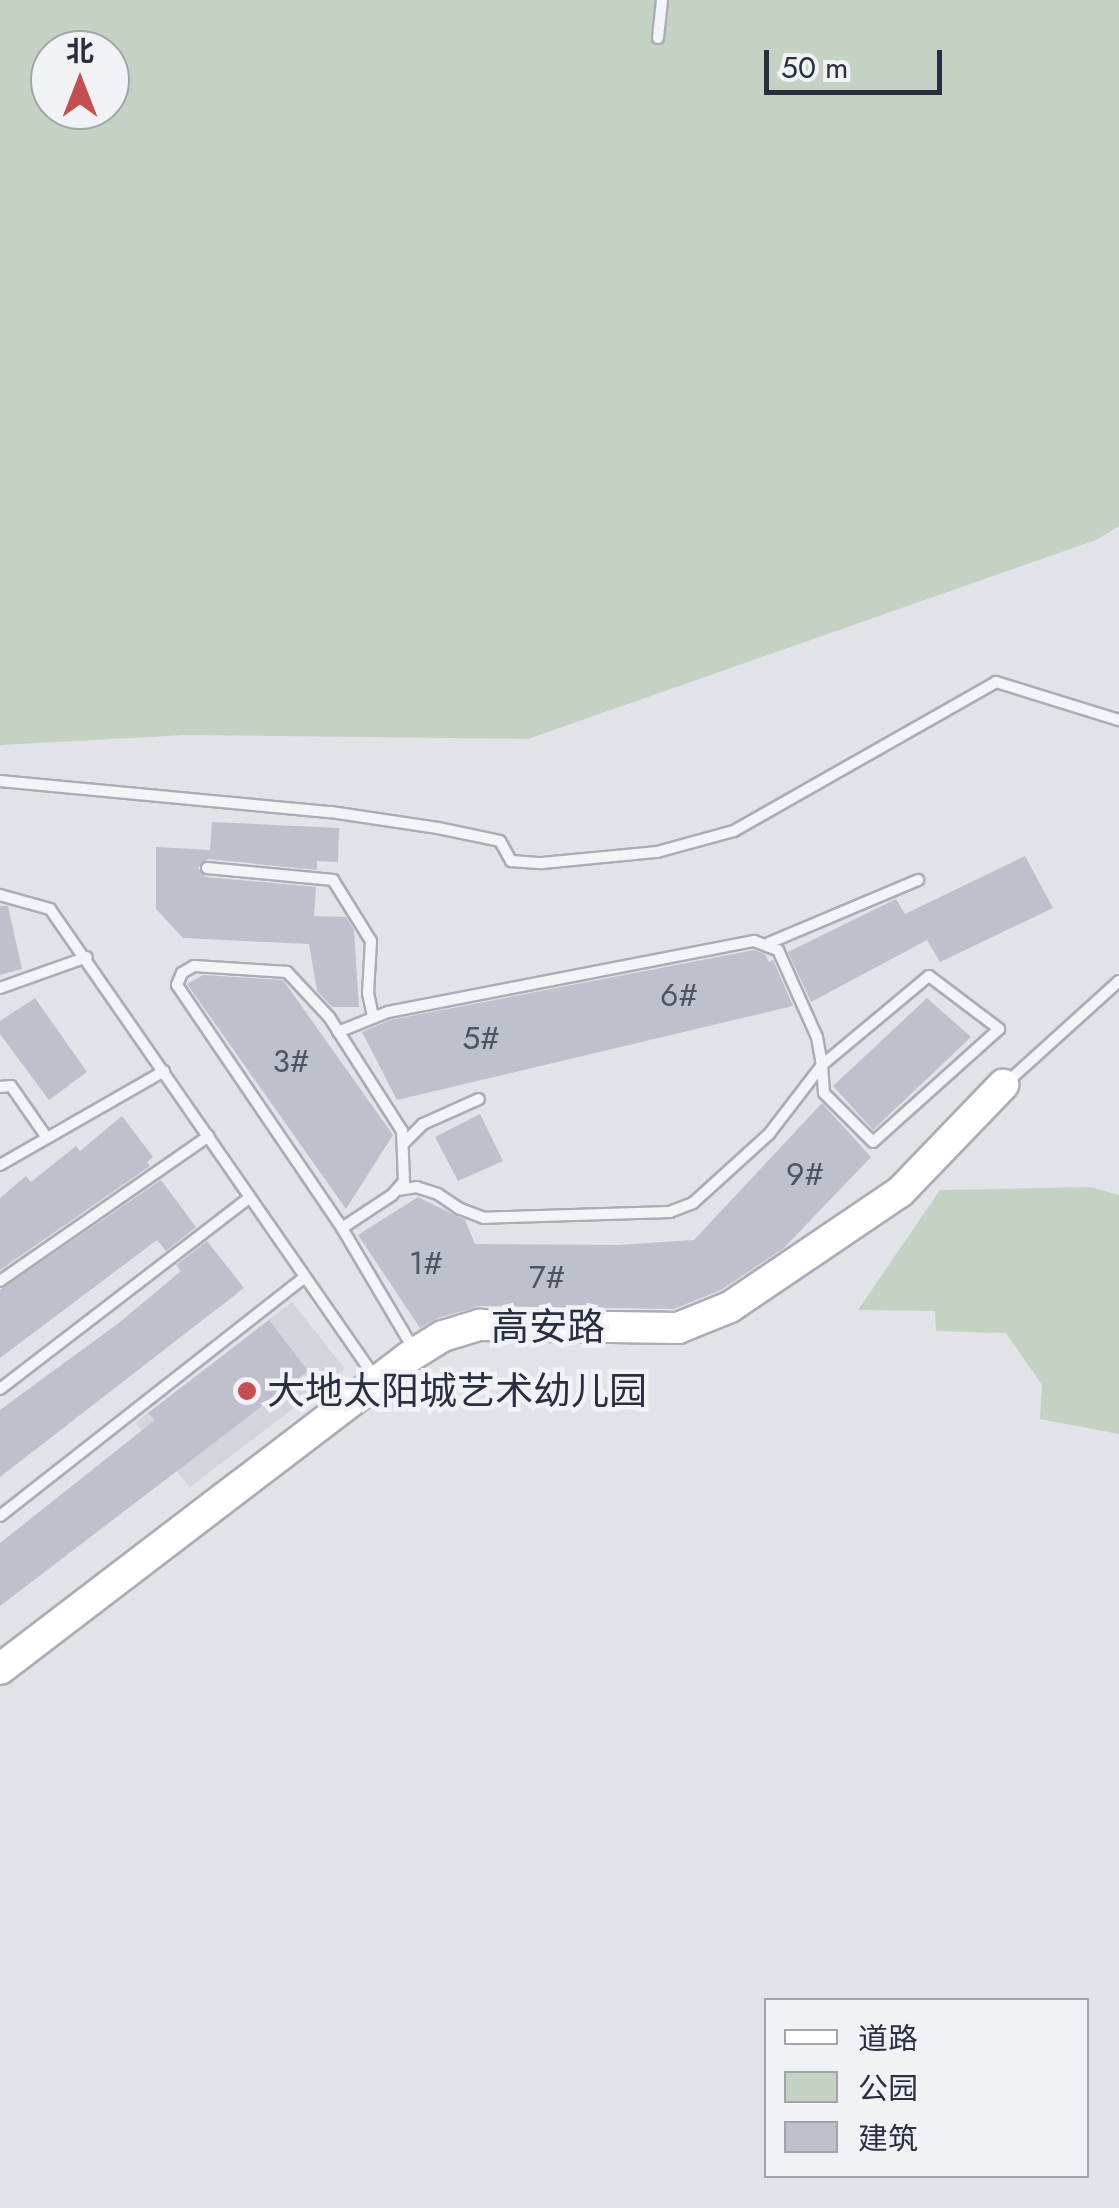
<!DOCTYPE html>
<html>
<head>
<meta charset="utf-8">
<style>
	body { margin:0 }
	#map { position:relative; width:1119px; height:2208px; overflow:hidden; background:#e1e3e9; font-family:Jost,"Noto Sans SC",sans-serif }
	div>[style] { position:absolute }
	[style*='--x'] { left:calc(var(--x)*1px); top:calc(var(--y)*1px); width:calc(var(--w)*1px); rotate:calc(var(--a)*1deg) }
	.built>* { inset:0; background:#d3d5dd }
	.green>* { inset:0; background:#c4d2c3 }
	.building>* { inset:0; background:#bec1cb }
	.roads { filter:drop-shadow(2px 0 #aaadb6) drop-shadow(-2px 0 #aaadb6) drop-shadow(0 2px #aaadb6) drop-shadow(0 -2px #aaadb6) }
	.lane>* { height:10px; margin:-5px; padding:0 5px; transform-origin:5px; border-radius:5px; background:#f3f4f7 }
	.secondary>* { height:30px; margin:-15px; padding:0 15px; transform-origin:15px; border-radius:15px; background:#fff }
	.dots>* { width:28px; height:28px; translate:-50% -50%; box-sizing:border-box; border:5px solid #f0f2f6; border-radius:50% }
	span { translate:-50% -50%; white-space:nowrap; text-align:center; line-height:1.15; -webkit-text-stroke:9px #f0f2f6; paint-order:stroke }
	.number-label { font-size:32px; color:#4f5462 }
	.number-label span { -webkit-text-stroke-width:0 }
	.street-label { font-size:38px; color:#2a2f3f }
	.poi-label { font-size:38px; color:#2a2f3f }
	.left { translate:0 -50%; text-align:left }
	.legend { position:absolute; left:764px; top:1998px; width:325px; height:180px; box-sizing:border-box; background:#f0f2f6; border:2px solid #a1a4ad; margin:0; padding:12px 18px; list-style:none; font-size:30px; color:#2a2f3f }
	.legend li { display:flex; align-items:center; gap:20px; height:50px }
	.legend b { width:50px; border:2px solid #a1a4ad }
	.north { position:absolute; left:30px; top:30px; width:100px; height:100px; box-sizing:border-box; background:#f0f2f6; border:2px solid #a1a4ad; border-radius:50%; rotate:0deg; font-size:28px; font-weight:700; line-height:40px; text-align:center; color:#2a2f3f }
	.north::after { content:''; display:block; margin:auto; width:35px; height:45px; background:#c54e4e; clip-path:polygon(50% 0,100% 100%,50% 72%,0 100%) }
	.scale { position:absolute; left:764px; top:50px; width:178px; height:45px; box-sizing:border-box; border:5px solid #2a2f3f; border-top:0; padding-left:12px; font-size:30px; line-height:35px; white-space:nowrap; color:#2a2f3f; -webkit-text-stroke:8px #f0f2f6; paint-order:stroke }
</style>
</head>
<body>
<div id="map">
	<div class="built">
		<div style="clip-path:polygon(292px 1302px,345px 1369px,190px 1487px,135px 1423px)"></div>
	</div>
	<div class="green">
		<div style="clip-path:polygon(evenodd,0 0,1119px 0,1119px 526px,1096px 540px,528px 739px,186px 735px,0 745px,0 0,50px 50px,110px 50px,110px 110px,50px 110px,50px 50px)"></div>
		<div style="clip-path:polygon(1090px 1187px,1119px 1195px,1119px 1434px,1040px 1419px,1042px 1385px,1006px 1333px,936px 1331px,935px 1311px,858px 1310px,940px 1190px)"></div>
	</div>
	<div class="building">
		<div style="clip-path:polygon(212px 822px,339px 828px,338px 862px,317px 861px,317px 870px,208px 859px,198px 868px,206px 877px,316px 887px,314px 916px,346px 917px,354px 930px,359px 1007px,332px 1007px,317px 991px,309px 944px,183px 938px,156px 909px,156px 847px,210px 850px)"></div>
		<div style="clip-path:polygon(1025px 856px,1053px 908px,940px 962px,927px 940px,811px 1002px,788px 952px,896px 899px,905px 914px)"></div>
		<div style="clip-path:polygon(0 906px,8px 906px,22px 969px,0 975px)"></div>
		<div style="clip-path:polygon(754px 950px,765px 954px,769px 962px,773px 960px,793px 1006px,397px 1100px,362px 1032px,390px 1020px)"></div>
		<div style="clip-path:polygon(203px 975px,283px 980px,393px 1135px,346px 1209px,187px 984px)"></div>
		<div style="clip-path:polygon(35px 998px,87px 1072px,49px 1100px,0 1034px,0 1021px)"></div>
		<div style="clip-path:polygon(927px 998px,971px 1037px,873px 1130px,833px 1086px)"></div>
		<div style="clip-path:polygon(822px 1103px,871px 1157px,784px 1248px,721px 1290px,674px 1309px,480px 1306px,438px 1318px,420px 1328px,358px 1235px,418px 1197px,465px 1220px,475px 1244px,618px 1245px,694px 1240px)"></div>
		<div style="clip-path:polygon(480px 1114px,503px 1161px,458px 1181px,435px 1137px)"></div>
		<div style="clip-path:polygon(122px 1116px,153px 1157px,147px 1162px,150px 1166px,0 1270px,0 1198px,26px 1176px,31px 1182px,76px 1146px,80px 1151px)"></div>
		<div style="clip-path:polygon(161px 1180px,196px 1227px,166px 1251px,157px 1240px,0 1358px,0 1290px)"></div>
		<div style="clip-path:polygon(207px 1241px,244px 1288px,0 1477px,0 1410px,120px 1322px,181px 1271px,176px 1265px)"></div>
		<div style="clip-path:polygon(269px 1320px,308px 1371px,0 1606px,0 1543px,155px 1420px,148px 1413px)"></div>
	</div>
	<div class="roads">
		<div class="lane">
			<div style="--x:658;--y:38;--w:38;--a:-84"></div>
			<div style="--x:0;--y:781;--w:332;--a:5.4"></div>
			<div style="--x:331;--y:812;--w:108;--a:8.5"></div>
			<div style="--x:438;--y:828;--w:63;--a:11.8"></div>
			<div style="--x:500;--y:841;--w:23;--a:61"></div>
			<div style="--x:511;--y:861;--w:31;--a:4"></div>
			<div style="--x:542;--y:863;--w:116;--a:-5.5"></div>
			<div style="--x:657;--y:852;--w:80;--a:-15.3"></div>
			<div style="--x:734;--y:831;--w:301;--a:-29.6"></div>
			<div style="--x:996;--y:682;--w:129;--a:17.2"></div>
			<div style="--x:207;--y:868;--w:127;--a:5.4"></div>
			<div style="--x:333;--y:880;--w:72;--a:58.1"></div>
			<div style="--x:371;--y:941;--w:52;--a:93.3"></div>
			<div style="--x:368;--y:993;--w:24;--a:78"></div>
			<div style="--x:0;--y:895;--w:52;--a:15.6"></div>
			<div style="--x:50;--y:909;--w:568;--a:55.25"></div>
			<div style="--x:769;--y:943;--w:162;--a:-22.9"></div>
			<div style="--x:929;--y:976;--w:88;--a:37.1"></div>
			<div style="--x:999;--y:1029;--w:169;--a:138.1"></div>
			<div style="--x:873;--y:1142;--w:69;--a:-135"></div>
			<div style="--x:824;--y:1093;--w:28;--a:-94"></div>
			<div style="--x:822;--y:1065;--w:139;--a:-39.8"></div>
			<div style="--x:0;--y:988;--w:92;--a:-19.6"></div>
			<div style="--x:338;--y:1032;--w:54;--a:-21.8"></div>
			<div style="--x:388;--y:1012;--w:373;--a:-11"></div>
			<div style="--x:754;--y:941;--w:26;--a:21"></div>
			<div style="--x:778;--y:950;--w:95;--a:65.9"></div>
			<div style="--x:817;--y:1037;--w:28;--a:80"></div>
			<div style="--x:822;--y:1065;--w:87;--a:127.5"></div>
			<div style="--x:769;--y:1134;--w:103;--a:137.8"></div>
			<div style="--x:693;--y:1203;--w:25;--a:159"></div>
			<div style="--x:670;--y:1212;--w:186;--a:178.2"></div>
			<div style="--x:484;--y:1218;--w:26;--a:-159"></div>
			<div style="--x:460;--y:1209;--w:27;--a:-146"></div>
			<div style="--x:438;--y:1194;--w:22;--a:-162"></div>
			<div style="--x:417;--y:1187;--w:20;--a:171"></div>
			<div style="--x:1004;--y:1085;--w:155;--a:-42.1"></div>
			<div style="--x:0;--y:1087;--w:11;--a:-5"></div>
			<div style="--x:11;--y:1086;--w:60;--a:55.2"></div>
			<div style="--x:404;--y:1143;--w:27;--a:-45"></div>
			<div style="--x:423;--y:1124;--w:61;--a:-24.1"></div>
			<div style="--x:0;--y:1165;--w:189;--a:-29.8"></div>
			<div style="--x:342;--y:1228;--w:60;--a:-33.4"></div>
			<div style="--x:392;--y:1195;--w:18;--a:-49"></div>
			<div style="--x:404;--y:1181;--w:50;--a:-92.3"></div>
			<div style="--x:402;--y:1131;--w:135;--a:-122.6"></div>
			<div style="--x:329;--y:1017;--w:62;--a:-133"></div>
			<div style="--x:287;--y:972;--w:93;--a:-176.3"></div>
			<div style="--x:194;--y:966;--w:14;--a:150"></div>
			<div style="--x:182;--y:973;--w:13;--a:113"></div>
			<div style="--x:177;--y:985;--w:294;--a:55.8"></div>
			<div style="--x:342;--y:1228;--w:139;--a:59.4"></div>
			<div style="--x:0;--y:1281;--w:254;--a:-34.8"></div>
			<div style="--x:0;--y:1389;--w:315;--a:-37.5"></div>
			<div style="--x:0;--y:1516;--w:387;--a:-38.1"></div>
		</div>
		<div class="secondary">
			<div style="--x:0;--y:1669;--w:514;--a:-37.34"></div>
			<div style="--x:409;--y:1357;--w:40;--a:-32"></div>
			<div style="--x:443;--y:1336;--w:39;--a:-17"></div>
			<div style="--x:480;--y:1325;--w:198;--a:0.9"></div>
			<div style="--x:678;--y:1328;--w:56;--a:-22"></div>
			<div style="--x:730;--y:1307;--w:205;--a:-34.1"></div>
			<div style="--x:900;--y:1192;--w:149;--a:-46.1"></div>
		</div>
	</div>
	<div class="dots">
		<div style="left:247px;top:1391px;background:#c54e4e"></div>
	</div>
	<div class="number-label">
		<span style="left:679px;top:995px">6#</span>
		<span style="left:481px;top:1038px">5#</span>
		<span style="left:291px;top:1061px">3#</span>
		<span style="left:805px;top:1174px">9#</span>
		<span style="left:426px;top:1263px">1#</span>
		<span style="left:547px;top:1277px">7#</span>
	</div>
	<div class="street-label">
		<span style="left:548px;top:1327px">高安路</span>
	</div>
	<div class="poi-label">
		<span class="left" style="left:267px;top:1391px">大地太阳城艺术幼儿园</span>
	</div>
	<ul class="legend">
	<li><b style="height:12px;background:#fff"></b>道路</li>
	<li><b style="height:28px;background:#c4d2c3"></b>公园</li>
	<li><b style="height:28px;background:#bec1cb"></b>建筑</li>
	</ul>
	<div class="north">北</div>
	<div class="scale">50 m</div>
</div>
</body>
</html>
